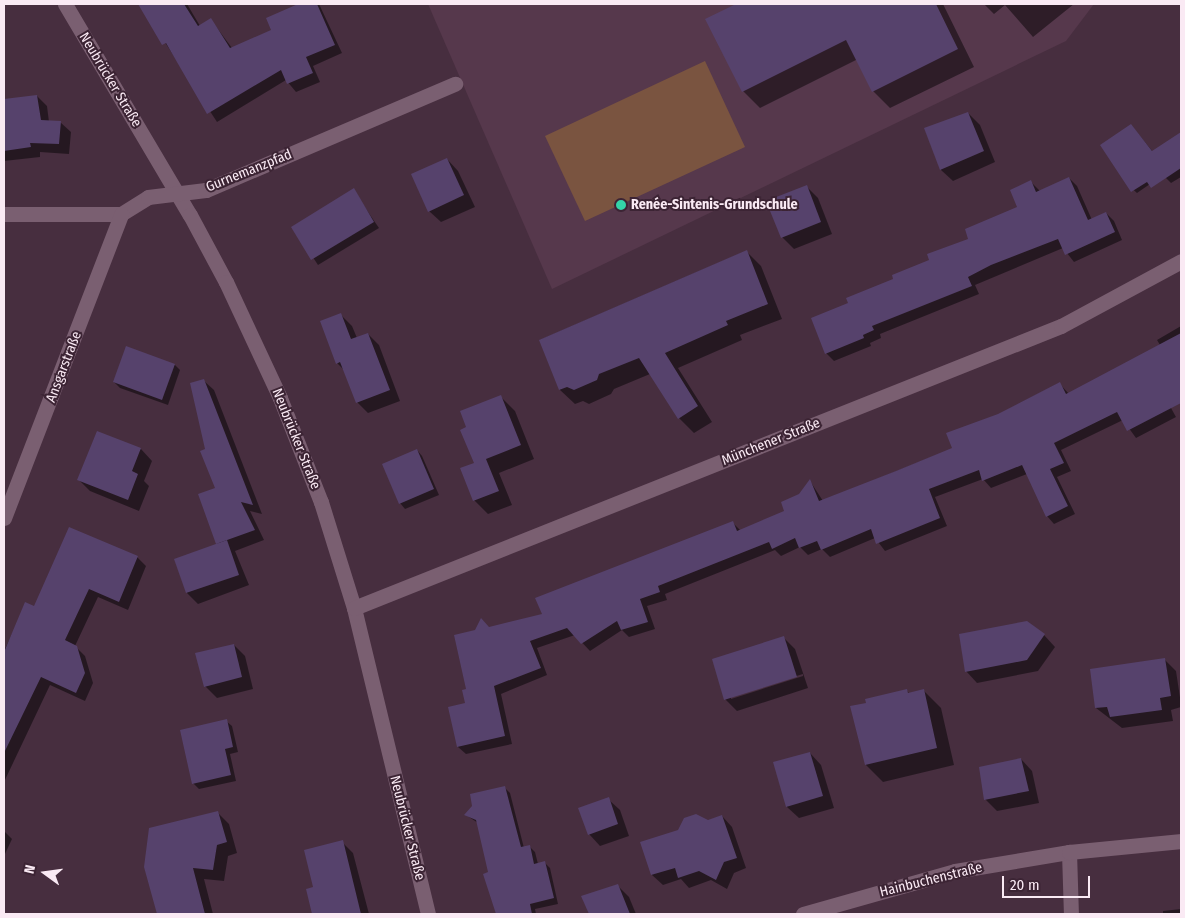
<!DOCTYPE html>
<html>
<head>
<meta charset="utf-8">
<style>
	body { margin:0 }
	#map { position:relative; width:1185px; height:918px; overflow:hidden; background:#472e3f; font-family:"Fira Sans Condensed",sans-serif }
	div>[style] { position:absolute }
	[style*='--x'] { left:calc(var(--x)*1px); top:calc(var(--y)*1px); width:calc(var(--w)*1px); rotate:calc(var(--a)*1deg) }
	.built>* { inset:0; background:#56384c }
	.green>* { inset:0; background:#7a5440 }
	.shadow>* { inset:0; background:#0007 }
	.building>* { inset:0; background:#56426c }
	.street>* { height:15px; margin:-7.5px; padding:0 7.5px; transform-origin:7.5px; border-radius:7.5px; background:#7a5f71 }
	.dots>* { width:14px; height:14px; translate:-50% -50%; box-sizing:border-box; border:2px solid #3c2434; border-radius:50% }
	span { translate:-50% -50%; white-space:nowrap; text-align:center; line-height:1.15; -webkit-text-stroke:4px #3c2434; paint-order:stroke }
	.street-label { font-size:14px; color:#faeaf4 }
	.poi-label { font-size:14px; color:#faeaf4; font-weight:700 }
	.left { translate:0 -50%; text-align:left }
	.frame { position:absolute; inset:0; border:5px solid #faeaf4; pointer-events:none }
	.north { position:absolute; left:20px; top:848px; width:50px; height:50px; -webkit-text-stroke:4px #3c2434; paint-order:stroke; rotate:284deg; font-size:14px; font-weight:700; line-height:20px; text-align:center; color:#faeaf4 }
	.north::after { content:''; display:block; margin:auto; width:18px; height:22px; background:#faeaf4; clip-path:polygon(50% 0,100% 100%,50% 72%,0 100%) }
	.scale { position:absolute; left:1002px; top:876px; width:88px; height:22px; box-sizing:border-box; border:2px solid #faeaf4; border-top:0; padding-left:6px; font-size:15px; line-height:18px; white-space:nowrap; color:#faeaf4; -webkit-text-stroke:4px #3c2434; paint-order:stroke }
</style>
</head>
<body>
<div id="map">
	<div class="built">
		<div style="clip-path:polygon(428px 4px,1094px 4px,1066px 41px,552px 289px)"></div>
	</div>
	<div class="green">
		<div style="clip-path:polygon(705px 61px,745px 147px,585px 221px,545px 136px)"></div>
	</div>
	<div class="shadow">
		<div style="clip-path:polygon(140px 4px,187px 4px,200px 26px,211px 20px,232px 48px,273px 30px,268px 18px,301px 4px,319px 4px,342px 53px,313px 66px,320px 82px,296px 92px,286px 80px,217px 122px)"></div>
		<div style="clip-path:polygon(739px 4px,943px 4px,974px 67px,890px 108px,873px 91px,858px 59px,760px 108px,743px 91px,707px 20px)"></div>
		<div style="clip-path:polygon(984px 4px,1074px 4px,1033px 37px,1005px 5px,994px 14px)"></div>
		<div style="clip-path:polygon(37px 96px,47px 106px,49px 122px,60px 122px,71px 132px,69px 154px,40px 152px,40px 157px,4px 161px,4px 113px)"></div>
		<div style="clip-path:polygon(968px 113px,980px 125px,995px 162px,953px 181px,941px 170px,925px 129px)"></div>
		<div style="clip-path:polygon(1131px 125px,1153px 152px,1181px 133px,1181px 177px,1171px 183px,1163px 175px,1137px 193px,1127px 184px)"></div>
		<div style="clip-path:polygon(447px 159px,458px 171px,475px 207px,441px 222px,429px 211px)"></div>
		<div style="clip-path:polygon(1069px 178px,1077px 186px,1092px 220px,1106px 213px,1114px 221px,1122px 240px,1074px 262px,1063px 248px,975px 285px,979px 294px,880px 334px,881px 338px,870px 343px,871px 346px,834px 361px,826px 353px,850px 304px,970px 239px,1019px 208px,1031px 182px,1040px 191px)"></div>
		<div style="clip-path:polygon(807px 187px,818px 198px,832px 234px,794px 249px,782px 237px)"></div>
		<div style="clip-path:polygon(353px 190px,379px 228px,318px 265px,293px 227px)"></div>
		<div style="clip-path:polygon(746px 251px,761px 266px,782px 319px,740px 335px,742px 340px,678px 368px,712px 422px,694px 433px,679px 418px,650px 374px,614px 389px,611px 394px,589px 404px,583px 401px,575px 404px,560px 390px,540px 340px)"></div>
		<div style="clip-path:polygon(341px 315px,352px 326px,357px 338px,368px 334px,379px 345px,400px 401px,368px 413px,357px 402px,345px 371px,337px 363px)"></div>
		<div style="clip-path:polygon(1181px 326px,1181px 390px,1166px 399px,1176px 417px,1136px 438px,1123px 420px,1061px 450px,1071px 471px,1057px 477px,1075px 514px,1054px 524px,1047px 516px,1027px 474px,991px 488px,983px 479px,935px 497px,947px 526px,885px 551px,875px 538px,830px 557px,822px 549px,808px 555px,800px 547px,781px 556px,775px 550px,665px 594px,667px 600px,647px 606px,655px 629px,629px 637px,622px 630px,590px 651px,575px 635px,537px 648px,547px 675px,501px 694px,512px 744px,466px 754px,458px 747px,468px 690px,489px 628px,543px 615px,733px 523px,741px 531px,786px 512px,810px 481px,823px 501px,954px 448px,998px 415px,1059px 383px,1069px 394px,1160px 345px,1157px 340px)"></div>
		<div style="clip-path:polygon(175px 365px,180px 370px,168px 405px,120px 388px,114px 382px)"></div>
		<div style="clip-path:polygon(203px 380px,214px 390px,262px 514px,250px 511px,264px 540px,235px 551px,249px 585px,198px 604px,187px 593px,175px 560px,218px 545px,217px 488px,207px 450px)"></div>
		<div style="clip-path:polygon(501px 397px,515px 411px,534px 459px,499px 473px,512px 505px,488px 514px,474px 500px,475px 463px)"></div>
		<div style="clip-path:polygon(141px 449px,152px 461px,144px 481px,149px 486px,139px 511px,90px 491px,79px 480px)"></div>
		<div style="clip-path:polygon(417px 450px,422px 456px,439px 495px,405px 509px,400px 503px)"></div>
		<div style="clip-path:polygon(137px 557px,146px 566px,128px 610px,98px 597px,75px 646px,85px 656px,93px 683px,85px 701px,50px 685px,4px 782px,4px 651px,26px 604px,35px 608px)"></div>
		<div style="clip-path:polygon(1044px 635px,1055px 647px,1038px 671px,977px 683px,966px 671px)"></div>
		<div style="clip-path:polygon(evenodd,784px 638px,795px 649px,808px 688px,737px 711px,725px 699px,784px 638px,803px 674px,803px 676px,731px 699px,731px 696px,803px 674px)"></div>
		<div style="clip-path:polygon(234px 645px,245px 656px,253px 689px,217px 698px,205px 686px)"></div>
		<div style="clip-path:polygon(1165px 660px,1176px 671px,1181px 704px,1181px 707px,1171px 710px,1173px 721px,1122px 728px,1096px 708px,1091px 670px)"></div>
		<div style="clip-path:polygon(907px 691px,910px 694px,924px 691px,941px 708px,954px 765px,883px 782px,866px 765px,868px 704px)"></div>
		<div style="clip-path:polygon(226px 721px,232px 726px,238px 752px,230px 754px,236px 781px,199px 789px,193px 783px)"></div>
		<div style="clip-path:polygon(810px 753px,821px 765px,834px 808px,799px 818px,787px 807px,775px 763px)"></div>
		<div style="clip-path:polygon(1021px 759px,1032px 771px,1039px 803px,997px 811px,985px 799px)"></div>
		<div style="clip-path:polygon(504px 787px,510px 793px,524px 848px,529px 846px,535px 852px,538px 864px,544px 862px,550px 868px,558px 904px,535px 909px,536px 914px,498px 914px,484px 874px,490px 873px,478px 823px,466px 815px)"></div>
		<div style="clip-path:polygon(608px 799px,620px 810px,629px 836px,600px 846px,589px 834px)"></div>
		<div style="clip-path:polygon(217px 812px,229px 824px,237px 853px,228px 856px,224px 881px,204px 879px,213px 914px,158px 914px,146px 867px)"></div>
		<div style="clip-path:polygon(722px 816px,732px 827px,746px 868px,734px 873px,727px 889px,711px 880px,689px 888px,681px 879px,663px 885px,652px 875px,642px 843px)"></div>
		<div style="clip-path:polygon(4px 831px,12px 839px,4px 856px)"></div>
		<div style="clip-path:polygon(342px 842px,353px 853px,369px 914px,313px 914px,307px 889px,315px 888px)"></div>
		<div style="clip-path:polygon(617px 885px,629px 897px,636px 914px,590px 914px,583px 897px)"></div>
		<div style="clip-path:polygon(1181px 909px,1181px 914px,1163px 914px,1163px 911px)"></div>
	</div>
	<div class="building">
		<div style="clip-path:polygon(138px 4px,184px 4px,198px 26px,211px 18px,230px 48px,271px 30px,266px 18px,298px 4px,317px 4px,335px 45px,306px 57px,313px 73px,287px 84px,281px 70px,207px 114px,166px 43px,162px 45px)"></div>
		<div style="clip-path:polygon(736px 4px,936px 4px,958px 49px,872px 92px,846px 40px,742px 92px,705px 19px)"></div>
		<div style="clip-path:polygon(37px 95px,41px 120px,61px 121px,59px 144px,30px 143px,31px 147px,4px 151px,4px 99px)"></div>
		<div style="clip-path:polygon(968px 112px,984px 151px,940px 170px,924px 128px)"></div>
		<div style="clip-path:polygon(1131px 124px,1152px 151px,1181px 132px,1181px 168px,1151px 188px,1147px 182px,1131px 192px,1100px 145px)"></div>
		<div style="clip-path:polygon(447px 158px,464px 195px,428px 212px,411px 174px)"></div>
		<div style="clip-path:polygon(1069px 177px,1088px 220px,1106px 212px,1115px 232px,1065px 255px,1058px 239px,991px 265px,968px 277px,972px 286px,872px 326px,874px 330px,863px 335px,864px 338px,825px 354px,811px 318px,848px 303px,846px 298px,893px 279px,892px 275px,929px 260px,927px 254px,968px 239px,965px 229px,1017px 207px,1010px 190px,1031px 180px,1036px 192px)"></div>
		<div style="clip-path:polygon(807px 185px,821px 222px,781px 238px,766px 201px)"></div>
		<div style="clip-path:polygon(354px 188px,374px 222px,311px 260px,291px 227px)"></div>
		<div style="clip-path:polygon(747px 250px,768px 304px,726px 321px,728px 325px,665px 353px,698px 406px,678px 419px,639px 358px,599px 374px,597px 380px,574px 390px,567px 387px,559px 390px,539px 340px)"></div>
		<div style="clip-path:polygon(341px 313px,351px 339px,368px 333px,390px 390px,356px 403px,340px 362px,336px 364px,320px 321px)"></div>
		<div style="clip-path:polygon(1181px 333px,1181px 403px,1127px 431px,1117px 412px,1054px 443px,1064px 463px,1050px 469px,1068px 506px,1046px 517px,1022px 465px,982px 481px,979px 470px,929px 489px,940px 518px,876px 544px,871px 529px,821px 550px,817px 541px,799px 548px,795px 538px,772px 549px,769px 542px,658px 586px,660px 592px,640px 599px,648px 622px,621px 630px,617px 621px,581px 644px,567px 628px,530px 641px,541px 668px,494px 686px,505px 736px,457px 747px,448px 707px,465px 703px,462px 690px,466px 689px,454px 635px,475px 630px,481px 618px,489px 627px,542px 614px,535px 598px,733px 521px,737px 531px,784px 511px,781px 502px,799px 494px,810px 479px,819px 501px,896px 471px,952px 448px,946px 433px,998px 414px,1060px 382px,1066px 394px)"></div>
		<div style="clip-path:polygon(126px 346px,175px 364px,162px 400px,113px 382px)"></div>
		<div style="clip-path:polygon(204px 379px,253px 505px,241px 502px,255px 530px,216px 544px,198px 494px,215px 488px,200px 451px,205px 449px,190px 383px)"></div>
		<div style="clip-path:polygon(501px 395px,521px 445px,486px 459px,499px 491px,473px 501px,460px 468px,474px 463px,460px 430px,466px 427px,460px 411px)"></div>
		<div style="clip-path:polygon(97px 431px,141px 448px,132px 471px,138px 474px,128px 500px,77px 480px)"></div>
		<div style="clip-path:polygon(417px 449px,434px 489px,399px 504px,382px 464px)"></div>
		<div style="clip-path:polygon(69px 527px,138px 556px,119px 602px,89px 589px,65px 640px,77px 646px,85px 673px,76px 693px,41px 677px,4px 753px,4px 652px,25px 602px,34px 606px)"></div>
		<div style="clip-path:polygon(227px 540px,239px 575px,186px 593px,174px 559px)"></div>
		<div style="clip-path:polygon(1027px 621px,1045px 634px,1027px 660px,965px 672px,959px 634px)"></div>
		<div style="clip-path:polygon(784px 636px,797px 677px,724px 700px,712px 659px)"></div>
		<div style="clip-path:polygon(234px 644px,242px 677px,204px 687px,195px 653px)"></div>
		<div style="clip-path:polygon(1165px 658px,1171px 696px,1160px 698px,1162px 710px,1110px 717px,1107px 707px,1095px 708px,1090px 669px)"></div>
		<div style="clip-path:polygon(907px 689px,908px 693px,924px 689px,937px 748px,865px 765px,850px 706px,866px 703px,865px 699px)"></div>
		<div style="clip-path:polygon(227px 719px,233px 747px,225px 749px,231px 775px,192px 784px,180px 730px)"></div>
		<div style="clip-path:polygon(810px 752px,823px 796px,786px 807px,773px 762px)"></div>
		<div style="clip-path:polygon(1021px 758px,1029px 791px,984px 800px,979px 767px)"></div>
		<div style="clip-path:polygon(505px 786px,521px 847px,530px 845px,534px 864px,545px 861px,554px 898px,530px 904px,532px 914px,496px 914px,483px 874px,488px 872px,476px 820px,464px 815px,472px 806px,470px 794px)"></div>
		<div style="clip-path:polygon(609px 797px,618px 824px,588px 835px,578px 808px)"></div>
		<div style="clip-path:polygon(218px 811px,227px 842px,217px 845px,213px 870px,193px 868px,205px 914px,157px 914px,144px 867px,149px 828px)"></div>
		<div style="clip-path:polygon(696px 814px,708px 820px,722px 815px,737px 858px,724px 862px,716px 880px,699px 871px,678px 878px,675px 868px,651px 875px,640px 842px,678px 830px,684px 818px)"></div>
		<div style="clip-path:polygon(343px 840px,361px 914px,312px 914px,306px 889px,313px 887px,304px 850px)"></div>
		<div style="clip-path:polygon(618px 884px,630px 914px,589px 914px,581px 896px)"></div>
	</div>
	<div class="street">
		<div style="--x:65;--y:4;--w:245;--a:59.4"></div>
		<div style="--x:190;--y:215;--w:76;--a:61.8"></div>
		<div style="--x:226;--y:282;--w:128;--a:65"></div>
		<div style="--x:280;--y:398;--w:112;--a:68.5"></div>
		<div style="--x:321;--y:502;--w:111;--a:72.7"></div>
		<div style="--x:354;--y:608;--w:315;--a:76.4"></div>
		<div style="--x:4;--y:214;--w:117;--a:0"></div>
		<div style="--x:121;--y:214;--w:32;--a:-32"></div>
		<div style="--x:148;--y:197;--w:58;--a:-6.9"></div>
		<div style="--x:206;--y:190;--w:271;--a:-23.1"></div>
		<div style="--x:4;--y:518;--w:326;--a:-68.9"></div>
		<div style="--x:354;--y:608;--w:761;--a:-21.75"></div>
		<div style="--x:1061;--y:326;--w:136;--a:-28.4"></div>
		<div style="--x:1069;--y:852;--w:62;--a:88.2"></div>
		<div style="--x:803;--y:914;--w:158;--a:-15.8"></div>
		<div style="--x:955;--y:871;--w:116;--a:-9.5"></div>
		<div style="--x:1069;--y:852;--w:113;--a:-5.6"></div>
	</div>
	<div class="dots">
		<div style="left:621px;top:205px;background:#34d4a8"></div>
	</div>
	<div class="street-label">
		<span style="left:110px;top:80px;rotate:59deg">Neubrücker Straße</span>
		<span style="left:249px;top:171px;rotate:-22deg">Gurnemanzpfad</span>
		<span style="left:64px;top:367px;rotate:-69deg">Ansgarstraße</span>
		<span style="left:296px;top:439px;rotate:68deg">Neubrücker Straße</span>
		<span style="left:771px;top:442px;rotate:-22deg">Münchener Straße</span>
		<span style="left:407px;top:828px;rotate:76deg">Neubrücker Straße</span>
		<span style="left:931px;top:880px;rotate:-14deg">Hainbuchenstraße</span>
	</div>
	<div class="poi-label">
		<span class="left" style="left:631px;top:205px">Renée-Sintenis-Grundschule</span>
	</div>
	<div class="frame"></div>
	<div class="north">N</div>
	<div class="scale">20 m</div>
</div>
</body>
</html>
